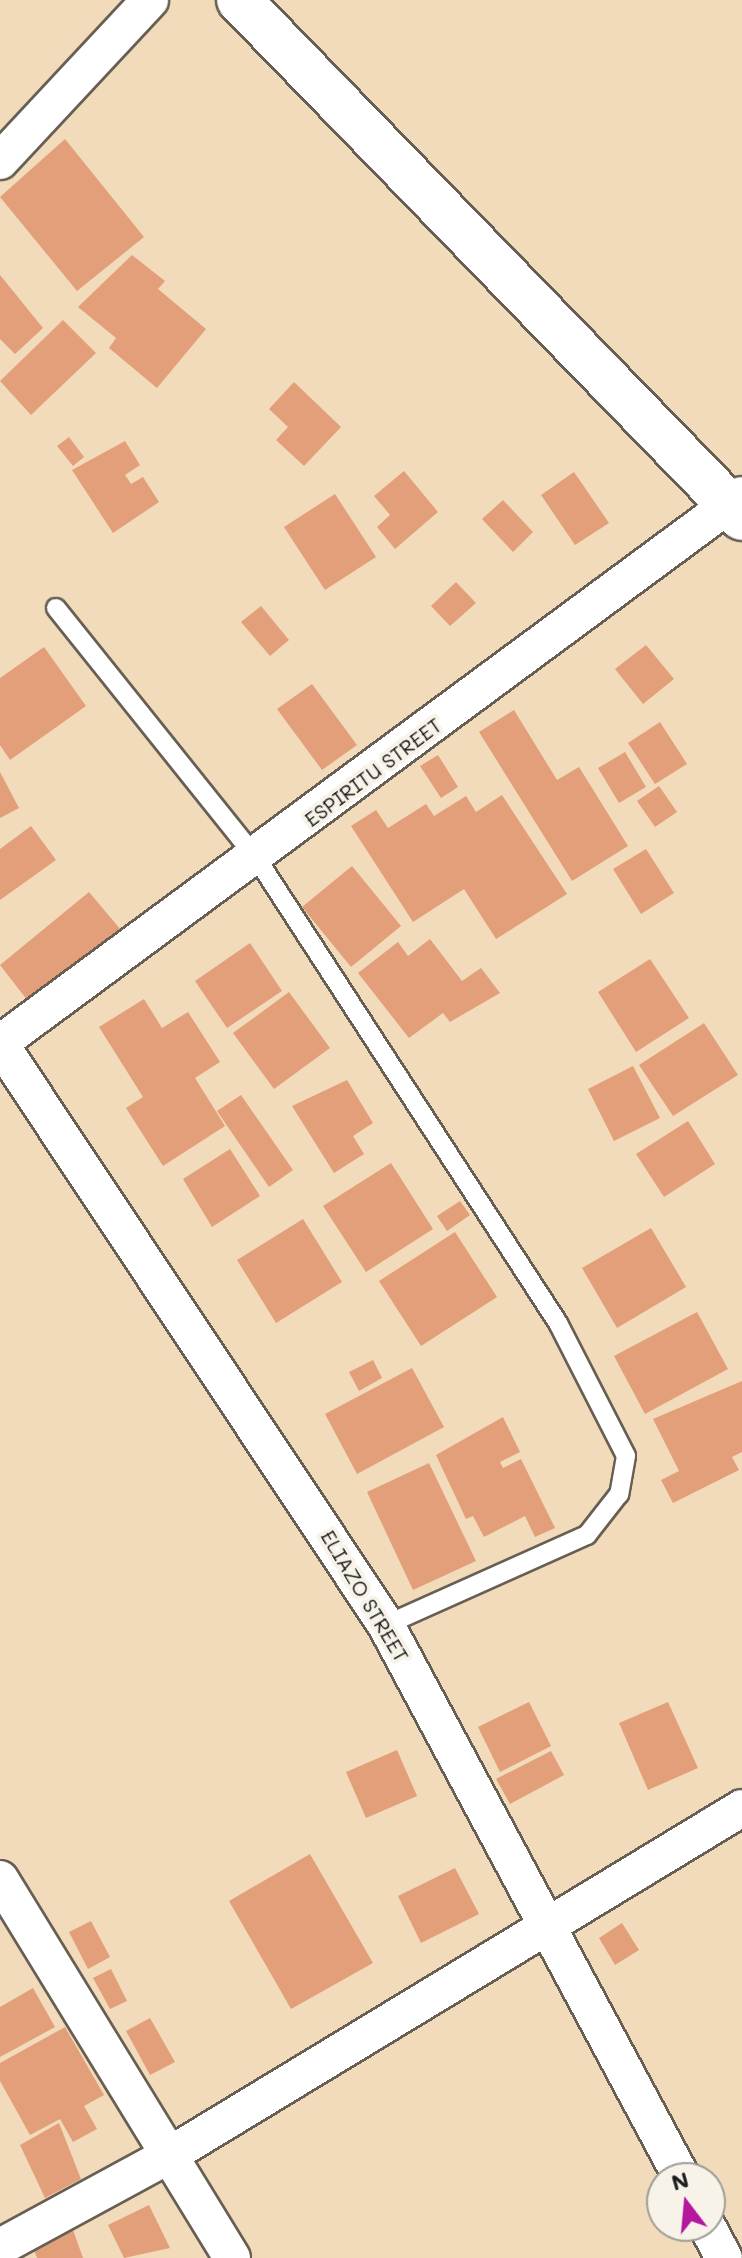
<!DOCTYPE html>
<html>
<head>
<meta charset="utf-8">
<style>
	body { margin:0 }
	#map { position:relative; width:742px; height:2258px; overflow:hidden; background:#f1dbba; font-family:Mali,sans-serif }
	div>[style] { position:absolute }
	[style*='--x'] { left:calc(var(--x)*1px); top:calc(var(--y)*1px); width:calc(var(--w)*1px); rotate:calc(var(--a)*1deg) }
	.building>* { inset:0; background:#e39f7a }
	.roads { filter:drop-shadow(2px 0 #675f53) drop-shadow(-2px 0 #675f53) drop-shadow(0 2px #675f53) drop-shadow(0 -2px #675f53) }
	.service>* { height:18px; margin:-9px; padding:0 9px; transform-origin:9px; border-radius:9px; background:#fff }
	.minor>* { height:36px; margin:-18px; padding:0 18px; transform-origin:18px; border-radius:18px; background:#fff }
	.tertiary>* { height:44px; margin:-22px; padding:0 22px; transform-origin:22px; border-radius:22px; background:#fff }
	span { translate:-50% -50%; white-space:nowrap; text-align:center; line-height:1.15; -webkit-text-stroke:8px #f7f3e8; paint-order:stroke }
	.street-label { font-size:20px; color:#1c1c1c }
	.north { position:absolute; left:646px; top:2162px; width:80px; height:80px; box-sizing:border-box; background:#f7f3e8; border:2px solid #9f9d96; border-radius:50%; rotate:344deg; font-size:22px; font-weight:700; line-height:32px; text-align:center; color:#1c1c1c }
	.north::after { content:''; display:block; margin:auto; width:28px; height:36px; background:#b5179e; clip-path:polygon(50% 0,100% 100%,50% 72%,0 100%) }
</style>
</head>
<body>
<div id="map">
	<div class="building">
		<div style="clip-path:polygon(65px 139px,144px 237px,77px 291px,0 197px)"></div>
		<div style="clip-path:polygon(132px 255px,165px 281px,158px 289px,206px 329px,157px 388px,109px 348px,116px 338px,78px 307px)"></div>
		<div style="clip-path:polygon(0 275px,43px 328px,15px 354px,0 339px)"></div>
		<div style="clip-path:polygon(63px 320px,96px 353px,31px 415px,0 381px)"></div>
		<div style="clip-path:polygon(294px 382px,341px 427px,304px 466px,276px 440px,288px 427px,269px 409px)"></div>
		<div style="clip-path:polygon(69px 437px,84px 457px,73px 466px,57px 446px)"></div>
		<div style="clip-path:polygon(125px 441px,140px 465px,125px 475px,131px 484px,143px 477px,159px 502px,113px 533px,72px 470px)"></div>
		<div style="clip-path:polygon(404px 471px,438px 512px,395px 549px,377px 527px,390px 515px,374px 496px)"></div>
		<div style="clip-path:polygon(574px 472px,609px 523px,575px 545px,541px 495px)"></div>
		<div style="clip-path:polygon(335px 494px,376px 557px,325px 590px,284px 527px)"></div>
		<div style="clip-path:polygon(503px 500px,533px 532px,513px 552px,482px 519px)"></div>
		<div style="clip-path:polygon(456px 582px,476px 603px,450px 626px,431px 606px)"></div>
		<div style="clip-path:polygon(261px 606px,289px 640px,270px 656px,241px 622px)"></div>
		<div style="clip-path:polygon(646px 645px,674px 679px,643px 704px,615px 669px)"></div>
		<div style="clip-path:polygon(44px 647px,86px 706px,10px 760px,0 745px,0 678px)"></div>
		<div style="clip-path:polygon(312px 684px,357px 745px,322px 770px,277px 709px)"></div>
		<div style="clip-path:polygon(514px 710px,557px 780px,579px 767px,628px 846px,572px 881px,479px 732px)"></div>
		<div style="clip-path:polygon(660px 722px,687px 764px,655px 784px,628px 743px)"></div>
		<div style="clip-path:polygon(625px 752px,646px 787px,619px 803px,598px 768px)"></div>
		<div style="clip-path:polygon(438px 755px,458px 787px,441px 798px,420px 766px)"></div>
		<div style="clip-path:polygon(0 772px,19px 808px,0 818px)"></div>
		<div style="clip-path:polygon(659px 786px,677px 812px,655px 827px,637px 801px)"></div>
		<div style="clip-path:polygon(502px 795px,567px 894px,496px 939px,464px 889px,413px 922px,351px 826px,376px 810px,388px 828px,426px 804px,434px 816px,466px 796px,476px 812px)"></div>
		<div style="clip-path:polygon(31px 826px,56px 860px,0 900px,0 849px)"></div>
		<div style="clip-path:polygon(646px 849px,674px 893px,641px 914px,613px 869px)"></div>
		<div style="clip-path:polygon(352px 866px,401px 926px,351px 967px,302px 907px)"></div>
		<div style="clip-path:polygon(89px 892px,121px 930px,31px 1005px,0 965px)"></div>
		<div style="clip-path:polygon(430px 939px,462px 981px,481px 968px,500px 993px,450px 1022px,443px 1013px,409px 1038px,358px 973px,398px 942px,408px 956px)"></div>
		<div style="clip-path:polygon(250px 943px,282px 991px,227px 1028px,195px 981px)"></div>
		<div style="clip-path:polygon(650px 959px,689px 1018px,636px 1052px,598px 992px)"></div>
		<div style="clip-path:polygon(289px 992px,330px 1048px,274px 1089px,233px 1033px)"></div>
		<div style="clip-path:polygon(144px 999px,162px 1028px,188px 1012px,220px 1062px,195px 1078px,225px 1126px,163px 1166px,126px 1108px,143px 1097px,99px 1027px)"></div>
		<div style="clip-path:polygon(704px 1023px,738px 1075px,673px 1116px,639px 1065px)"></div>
		<div style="clip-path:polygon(633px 1066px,660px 1118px,614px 1141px,588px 1089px)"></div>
		<div style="clip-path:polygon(347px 1080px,373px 1123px,353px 1136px,364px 1154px,334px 1173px,292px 1106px)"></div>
		<div style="clip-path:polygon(241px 1095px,293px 1170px,269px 1187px,217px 1111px)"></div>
		<div style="clip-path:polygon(688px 1121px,715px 1164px,664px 1197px,636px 1154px)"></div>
		<div style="clip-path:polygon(230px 1149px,260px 1196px,212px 1227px,183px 1179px)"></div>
		<div style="clip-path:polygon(391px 1163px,433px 1229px,366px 1272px,323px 1206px)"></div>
		<div style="clip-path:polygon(460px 1201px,470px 1215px,447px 1231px,437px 1216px)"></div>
		<div style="clip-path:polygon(303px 1219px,342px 1282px,276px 1323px,237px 1260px)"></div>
		<div style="clip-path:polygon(651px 1228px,686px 1287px,617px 1328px,582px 1268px)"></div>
		<div style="clip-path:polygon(455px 1232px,497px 1297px,421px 1346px,379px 1281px)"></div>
		<div style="clip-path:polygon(697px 1312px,728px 1369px,645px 1414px,614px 1356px)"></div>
		<div style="clip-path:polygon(373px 1360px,382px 1378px,359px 1391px,349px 1372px)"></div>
		<div style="clip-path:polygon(412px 1368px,444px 1427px,357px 1474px,325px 1414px)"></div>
		<div style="clip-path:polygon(742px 1381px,742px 1452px,732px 1457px,739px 1470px,673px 1503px,661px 1480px,679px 1471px,653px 1419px)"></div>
		<div style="clip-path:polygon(503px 1417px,520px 1452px,500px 1462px,503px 1468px,521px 1459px,555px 1528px,535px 1537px,525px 1516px,484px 1537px,473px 1516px,466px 1519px,436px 1455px)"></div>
		<div style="clip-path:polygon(429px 1463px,476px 1561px,413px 1590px,367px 1492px)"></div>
		<div style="clip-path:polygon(529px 1702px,551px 1746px,500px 1772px,478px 1727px)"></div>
		<div style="clip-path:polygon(668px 1702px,698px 1768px,648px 1790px,619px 1723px)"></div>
		<div style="clip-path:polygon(397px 1750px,417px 1796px,366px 1818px,346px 1772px)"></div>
		<div style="clip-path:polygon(551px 1751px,564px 1775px,510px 1804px,496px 1779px)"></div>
		<div style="clip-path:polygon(310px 1854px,373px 1963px,291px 2009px,229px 1901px)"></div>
		<div style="clip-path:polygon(455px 1868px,479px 1914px,421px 1943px,398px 1896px)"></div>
		<div style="clip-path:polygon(91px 1921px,110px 1957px,88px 1969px,69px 1932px)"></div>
		<div style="clip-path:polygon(622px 1923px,639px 1950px,615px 1965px,599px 1938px)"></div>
		<div style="clip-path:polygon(111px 1969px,127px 2001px,110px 2009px,93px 1978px)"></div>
		<div style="clip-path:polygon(33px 1988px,55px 2027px,0 2057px,0 2007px)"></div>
		<div style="clip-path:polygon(150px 2018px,175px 2062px,150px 2075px,126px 2031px)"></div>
		<div style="clip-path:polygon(65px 2027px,104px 2095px,84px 2106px,97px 2129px,73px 2142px,60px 2119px,30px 2135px,0 2081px,0 2063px)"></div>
		<div style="clip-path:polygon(59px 2123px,81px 2179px,45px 2198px,20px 2145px)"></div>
		<div style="clip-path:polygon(149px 2205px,170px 2248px,124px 2258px,108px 2225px)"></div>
		<div style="clip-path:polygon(73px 2230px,83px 2258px,37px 2258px,32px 2245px)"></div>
	</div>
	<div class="roads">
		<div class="service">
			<div style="--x:56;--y:608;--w:322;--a:51.3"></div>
			<div style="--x:257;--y:859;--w:553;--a:57.03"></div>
			<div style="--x:558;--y:1323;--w:149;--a:62.9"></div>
			<div style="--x:626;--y:1456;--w:39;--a:100"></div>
			<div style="--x:619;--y:1494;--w:52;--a:128"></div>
			<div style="--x:587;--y:1535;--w:220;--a:155.9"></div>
		</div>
		<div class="minor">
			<div style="--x:0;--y:161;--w:220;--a:-47"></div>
			<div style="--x:0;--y:1043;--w:922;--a:-36.45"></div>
			<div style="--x:0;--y:1044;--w:698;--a:56.4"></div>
			<div style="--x:386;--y:1625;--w:627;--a:61.84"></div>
			<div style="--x:0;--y:1879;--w:444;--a:58.5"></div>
			<div style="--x:707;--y:2226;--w:36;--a:62"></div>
			<div style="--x:0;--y:2247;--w:197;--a:-28.5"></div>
			<div style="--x:173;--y:2153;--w:665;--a:-31.23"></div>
		</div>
		<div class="tertiary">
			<div style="--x:239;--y:0;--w:722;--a:45.84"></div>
		</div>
	</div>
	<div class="street-label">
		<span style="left:373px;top:772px;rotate:-37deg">ESPIRITU STREET</span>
		<span style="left:365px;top:1596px;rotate:59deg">ELIAZO STREET</span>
	</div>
	<div class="north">N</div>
</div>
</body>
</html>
